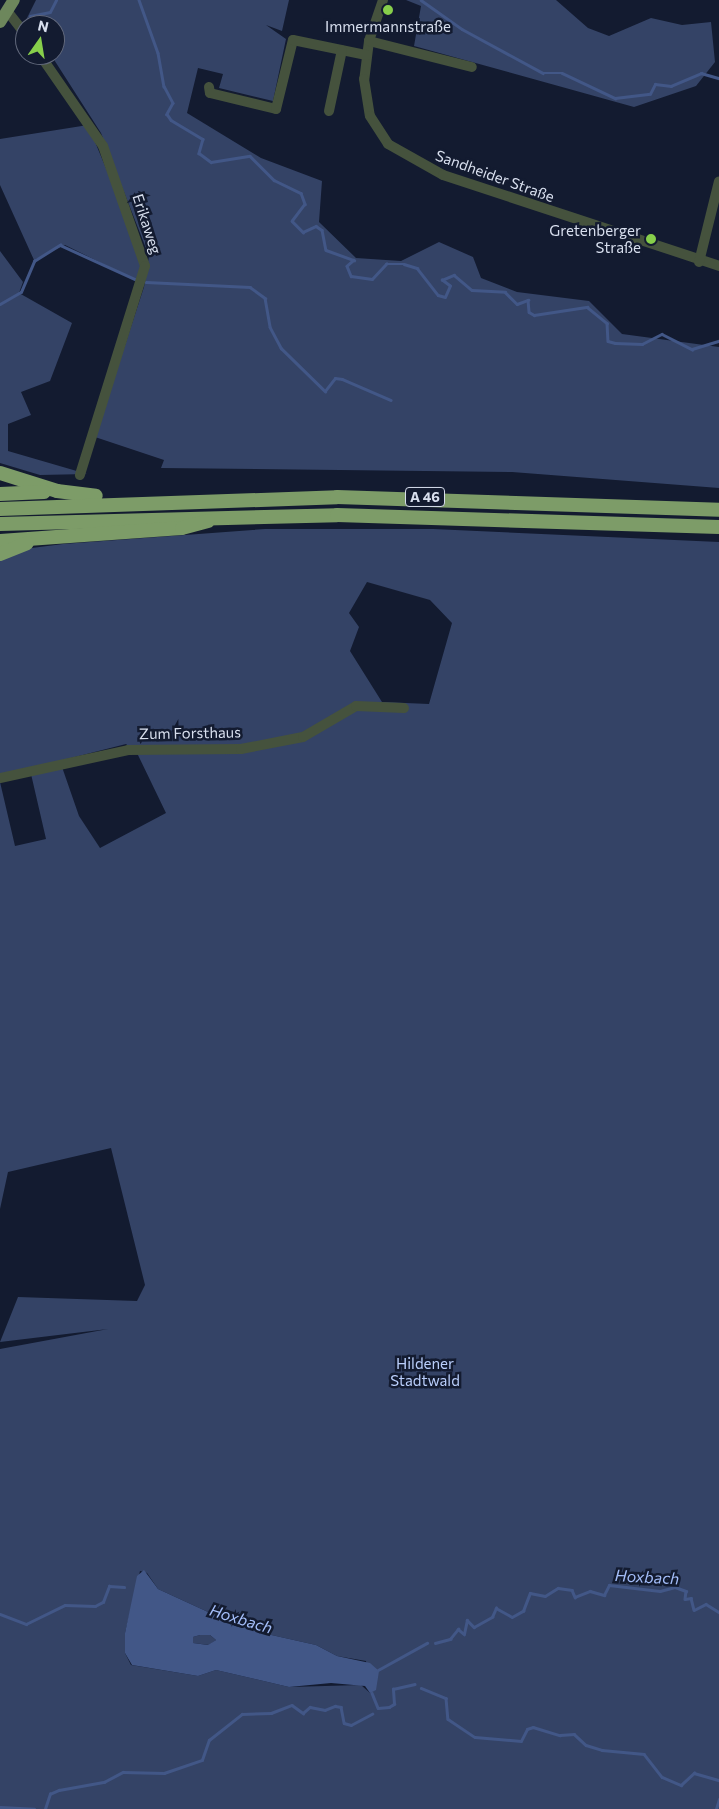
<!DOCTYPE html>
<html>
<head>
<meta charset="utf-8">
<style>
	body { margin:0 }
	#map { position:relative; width:719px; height:1809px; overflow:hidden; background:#131b30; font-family:Commissioner,sans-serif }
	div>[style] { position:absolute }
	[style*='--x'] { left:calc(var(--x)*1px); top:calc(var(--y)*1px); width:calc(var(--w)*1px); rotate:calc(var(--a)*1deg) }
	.green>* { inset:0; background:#344366 }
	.water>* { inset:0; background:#425787 }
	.stream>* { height:2.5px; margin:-1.25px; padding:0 1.25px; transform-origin:1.25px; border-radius:1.25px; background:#425787 }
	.minor>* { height:10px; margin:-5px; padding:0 5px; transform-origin:5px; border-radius:5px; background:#45523d }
	.major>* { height:12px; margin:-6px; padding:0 6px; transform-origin:6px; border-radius:6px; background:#6d875c }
	.highway>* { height:14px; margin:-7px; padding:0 7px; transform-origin:7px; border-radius:7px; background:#7d9c68 }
	.dots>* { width:14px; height:14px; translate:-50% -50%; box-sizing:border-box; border:2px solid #131b30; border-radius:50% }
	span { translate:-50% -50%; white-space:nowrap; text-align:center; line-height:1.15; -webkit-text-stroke:5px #131b30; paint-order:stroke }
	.shield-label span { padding:1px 4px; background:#131b30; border:1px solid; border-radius:4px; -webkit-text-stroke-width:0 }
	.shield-label { font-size:14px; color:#d8dfee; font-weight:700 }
	.poi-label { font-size:15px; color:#d8dfee }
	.right { translate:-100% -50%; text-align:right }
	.street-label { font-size:15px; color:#d8dfee }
	.park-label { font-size:15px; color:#bacffc }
	.water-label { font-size:16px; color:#a4befa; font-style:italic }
	.north { position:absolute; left:15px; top:15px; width:50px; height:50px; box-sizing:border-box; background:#131b30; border:1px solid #62697c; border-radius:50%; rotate:13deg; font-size:14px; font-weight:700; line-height:20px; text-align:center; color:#d8dfee }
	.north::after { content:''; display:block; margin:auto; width:18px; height:22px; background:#87cf4b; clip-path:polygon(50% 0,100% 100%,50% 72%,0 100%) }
</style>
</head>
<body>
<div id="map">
	<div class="green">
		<div style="clip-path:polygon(36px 0,289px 0,282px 31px,266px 25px,286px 39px,273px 101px,219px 88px,223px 74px,198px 68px,187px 113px,261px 158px,322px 181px,319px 222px,356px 258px,401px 261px,439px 242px,473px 257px,481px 278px,517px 292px,589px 301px,622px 334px,719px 347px,719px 488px,512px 472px,161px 468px,164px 460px,95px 437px,144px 287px,149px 256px,101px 133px,51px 55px,55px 55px,55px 25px,24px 24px)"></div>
		<div style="clip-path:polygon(406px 0,556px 0,588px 28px,609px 36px,651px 18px,682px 25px,711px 22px,715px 62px,696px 86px,634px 107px,414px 46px,421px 6px)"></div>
		<div style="clip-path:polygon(88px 125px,142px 255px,140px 282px,65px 245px,34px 260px,0 185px,0 139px)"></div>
		<div style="clip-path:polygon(0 251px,23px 282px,19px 293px,72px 323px,50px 381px,21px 392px,31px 415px,8px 424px,8px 451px,87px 474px,40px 475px,0 463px)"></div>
		<div style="clip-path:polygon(evenodd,265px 529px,433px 529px,719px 542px,719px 1809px,0 1809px,0 1349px,108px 1329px,0 1342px,18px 1297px,137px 1301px,145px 1285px,111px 1148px,8px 1172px,0 1209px,0 782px,15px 846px,46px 839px,31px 774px,62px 767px,79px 816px,100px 848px,166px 813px,137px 753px,126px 744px,0 776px,0 560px,16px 550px,63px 544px,265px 529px,367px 582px,430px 600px,452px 623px,429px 704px,382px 702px,350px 651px,359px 627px,349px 613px,367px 582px,265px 529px,140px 1571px,147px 1573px,158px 1589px,208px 1612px,267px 1634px,316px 1645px,337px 1656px,366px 1661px,370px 1693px,361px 1685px,289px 1687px,216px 1670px,198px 1676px,131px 1665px,125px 1653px,125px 1633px,140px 1571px)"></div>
		<div style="clip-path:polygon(200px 1635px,210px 1635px,216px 1640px,209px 1645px,193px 1643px,193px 1637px)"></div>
	</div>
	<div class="water">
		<div style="clip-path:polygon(evenodd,144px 1570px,158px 1589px,208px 1612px,267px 1634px,316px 1645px,337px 1656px,370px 1663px,379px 1671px,376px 1690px,370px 1693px,365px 1686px,331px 1683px,289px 1687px,216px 1670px,198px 1676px,132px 1665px,125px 1653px,125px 1633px,137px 1576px,144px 1570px,200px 1635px,210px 1635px,216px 1640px,208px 1645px,193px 1643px,193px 1637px,200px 1635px)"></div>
	</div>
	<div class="stream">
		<div style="--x:139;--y:0;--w:56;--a:70.3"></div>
		<div style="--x:158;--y:53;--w:34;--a:80"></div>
		<div style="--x:164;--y:86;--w:19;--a:62"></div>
		<div style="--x:173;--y:103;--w:13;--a:119"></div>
		<div style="--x:167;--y:114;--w:7;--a:56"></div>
		<div style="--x:171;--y:120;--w:37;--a:31"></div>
		<div style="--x:203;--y:139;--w:15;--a:106"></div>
		<div style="--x:199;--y:153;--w:15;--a:37"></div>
		<div style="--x:211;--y:162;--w:39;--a:-9"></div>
		<div style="--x:250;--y:156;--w:34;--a:45"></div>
		<div style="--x:274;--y:180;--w:30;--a:26"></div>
		<div style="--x:301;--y:193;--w:12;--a:70"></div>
		<div style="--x:305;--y:204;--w:21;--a:127"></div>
		<div style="--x:292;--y:221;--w:16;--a:45"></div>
		<div style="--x:303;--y:232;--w:14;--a:-25"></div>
		<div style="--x:316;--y:226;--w:7;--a:34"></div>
		<div style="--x:322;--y:230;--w:20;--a:79"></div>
		<div style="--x:326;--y:250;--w:30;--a:20"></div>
		<div style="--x:354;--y:260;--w:9;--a:139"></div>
		<div style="--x:347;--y:266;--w:11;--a:68"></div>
		<div style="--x:351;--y:276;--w:21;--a:8"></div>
		<div style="--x:372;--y:279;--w:21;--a:-47"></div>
		<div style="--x:386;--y:264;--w:18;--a:0"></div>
		<div style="--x:404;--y:264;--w:14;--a:17"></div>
		<div style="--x:417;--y:268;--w:34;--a:52"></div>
		<div style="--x:438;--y:295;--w:7;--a:16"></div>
		<div style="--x:445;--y:297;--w:12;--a:-66"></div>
		<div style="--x:450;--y:286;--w:10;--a:-143"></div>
		<div style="--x:442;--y:280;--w:13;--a:-23"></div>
		<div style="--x:454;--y:275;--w:23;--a:40"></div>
		<div style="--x:472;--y:290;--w:33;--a:3"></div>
		<div style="--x:505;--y:292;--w:17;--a:45"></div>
		<div style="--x:517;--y:304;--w:12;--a:-20"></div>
		<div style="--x:528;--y:300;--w:12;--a:85"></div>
		<div style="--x:529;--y:312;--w:6;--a:31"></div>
		<div style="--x:534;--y:315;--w:54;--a:-8.6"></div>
		<div style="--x:587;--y:307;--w:26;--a:39"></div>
		<div style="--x:607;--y:323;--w:18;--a:87"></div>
		<div style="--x:608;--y:341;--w:7;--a:16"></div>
		<div style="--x:615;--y:343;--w:27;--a:2"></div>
		<div style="--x:642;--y:344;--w:22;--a:-27"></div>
		<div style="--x:662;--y:334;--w:34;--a:27"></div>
		<div style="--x:692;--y:349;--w:28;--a:-17"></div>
		<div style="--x:421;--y:0;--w:50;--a:35.3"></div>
		<div style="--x:462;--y:29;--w:92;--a:28.5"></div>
		<div style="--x:543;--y:73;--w:19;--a:0"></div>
		<div style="--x:562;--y:73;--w:59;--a:25.3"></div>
		<div style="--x:615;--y:98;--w:35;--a:-7"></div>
		<div style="--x:650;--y:94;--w:11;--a:-63"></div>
		<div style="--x:655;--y:84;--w:16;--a:7"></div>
		<div style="--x:671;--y:86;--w:33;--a:-23"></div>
		<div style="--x:701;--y:73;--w:19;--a:16"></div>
		<div style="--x:30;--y:16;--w:20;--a:-11"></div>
		<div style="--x:50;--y:12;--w:13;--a:-63"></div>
		<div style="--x:146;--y:282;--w:104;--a:2.8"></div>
		<div style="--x:250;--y:287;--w:19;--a:36"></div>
		<div style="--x:265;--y:298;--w:29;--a:80"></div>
		<div style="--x:270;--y:327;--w:24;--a:62"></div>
		<div style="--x:281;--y:348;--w:62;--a:44.3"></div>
		<div style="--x:325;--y:391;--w:16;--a:-52"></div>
		<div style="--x:335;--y:378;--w:7;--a:8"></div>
		<div style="--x:342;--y:379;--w:53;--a:23.2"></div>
		<div style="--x:0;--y:304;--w:24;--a:-30"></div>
		<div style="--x:21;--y:292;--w:34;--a:-67"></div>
		<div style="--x:34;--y:261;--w:31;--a:-32"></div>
		<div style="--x:60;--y:245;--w:85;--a:24.4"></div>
		<div style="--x:0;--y:1614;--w:28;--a:21"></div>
		<div style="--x:26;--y:1624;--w:43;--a:-26"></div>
		<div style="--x:65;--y:1605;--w:30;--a:2"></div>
		<div style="--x:95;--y:1606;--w:9;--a:-27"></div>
		<div style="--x:103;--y:1602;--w:17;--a:-69"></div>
		<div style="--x:109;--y:1586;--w:15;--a:4"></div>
		<div style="--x:435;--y:1643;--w:16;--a:-15"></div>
		<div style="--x:450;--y:1639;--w:13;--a:-51"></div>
		<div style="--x:458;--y:1629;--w:8;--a:40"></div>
		<div style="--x:464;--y:1634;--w:14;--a:-78"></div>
		<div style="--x:467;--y:1620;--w:10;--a:45"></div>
		<div style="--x:474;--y:1627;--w:21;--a:-29"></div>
		<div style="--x:492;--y:1617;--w:10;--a:-66"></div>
		<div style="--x:496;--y:1608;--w:18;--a:29"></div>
		<div style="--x:512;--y:1617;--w:13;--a:-29"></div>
		<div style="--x:523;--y:1611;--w:19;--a:-69"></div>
		<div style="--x:530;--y:1593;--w:15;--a:11"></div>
		<div style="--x:545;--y:1596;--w:15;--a:-32"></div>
		<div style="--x:558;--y:1588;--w:14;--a:8"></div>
		<div style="--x:572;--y:1590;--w:8;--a:67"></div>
		<div style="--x:575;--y:1597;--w:16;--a:-22"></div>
		<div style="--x:590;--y:1591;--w:15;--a:16"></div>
		<div style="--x:604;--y:1595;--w:11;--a:-63"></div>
		<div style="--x:609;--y:1585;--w:51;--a:6.7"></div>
		<div style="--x:660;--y:1591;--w:16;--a:-15"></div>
		<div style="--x:675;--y:1587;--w:12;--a:20"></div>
		<div style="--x:686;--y:1591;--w:8;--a:97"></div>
		<div style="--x:685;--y:1599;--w:6;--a:-9"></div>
		<div style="--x:691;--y:1598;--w:12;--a:76"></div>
		<div style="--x:694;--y:1610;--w:13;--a:-27"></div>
		<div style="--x:706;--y:1604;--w:15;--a:32"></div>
		<div style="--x:378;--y:1670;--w:56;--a:-28.9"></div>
		<div style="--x:421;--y:1688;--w:27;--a:22"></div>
		<div style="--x:446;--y:1698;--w:21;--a:85"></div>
		<div style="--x:448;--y:1719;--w:32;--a:34"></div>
		<div style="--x:475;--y:1737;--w:46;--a:5"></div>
		<div style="--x:521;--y:1741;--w:13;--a:-63"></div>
		<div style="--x:527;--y:1729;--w:6;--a:-18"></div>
		<div style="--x:533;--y:1727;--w:28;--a:17"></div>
		<div style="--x:560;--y:1735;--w:14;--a:-4"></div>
		<div style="--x:574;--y:1734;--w:16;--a:43"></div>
		<div style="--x:586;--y:1745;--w:17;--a:17"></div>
		<div style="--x:602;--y:1750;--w:42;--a:5.4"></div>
		<div style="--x:644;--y:1754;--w:29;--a:52"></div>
		<div style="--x:662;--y:1777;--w:21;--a:23"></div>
		<div style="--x:681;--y:1785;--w:18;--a:-43"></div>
		<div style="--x:694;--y:1773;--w:26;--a:16"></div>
		<div style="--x:372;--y:1693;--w:16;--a:68"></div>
		<div style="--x:378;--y:1708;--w:11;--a:-5"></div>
		<div style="--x:389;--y:1707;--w:6;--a:-31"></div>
		<div style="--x:394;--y:1704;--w:15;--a:-94"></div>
		<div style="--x:393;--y:1689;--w:22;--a:-13"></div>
		<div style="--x:0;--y:1807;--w:34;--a:3"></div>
		<div style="--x:45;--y:1809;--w:16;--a:-72"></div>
		<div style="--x:50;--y:1794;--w:10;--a:-24"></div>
		<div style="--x:59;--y:1790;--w:46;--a:-10.1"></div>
		<div style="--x:104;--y:1782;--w:21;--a:-28"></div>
		<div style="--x:123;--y:1772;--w:41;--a:1.4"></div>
		<div style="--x:164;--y:1773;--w:40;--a:-18.9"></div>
		<div style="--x:202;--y:1760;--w:21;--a:-71"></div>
		<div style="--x:209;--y:1740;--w:42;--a:-38.2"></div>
		<div style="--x:242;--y:1714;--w:29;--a:-2"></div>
		<div style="--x:271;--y:1713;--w:22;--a:-21"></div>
		<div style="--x:292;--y:1705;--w:14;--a:36"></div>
		<div style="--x:303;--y:1713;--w:9;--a:-41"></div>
		<div style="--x:310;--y:1707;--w:15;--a:11"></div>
		<div style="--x:325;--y:1710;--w:11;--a:-22"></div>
		<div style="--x:335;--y:1706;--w:6;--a:9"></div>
		<div style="--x:341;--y:1707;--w:16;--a:79"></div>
		<div style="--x:344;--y:1723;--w:7;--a:16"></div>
		<div style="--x:351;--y:1725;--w:24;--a:-28"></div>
		<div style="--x:716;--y:1809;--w:10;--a:-73"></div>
	</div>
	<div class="minor">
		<div style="--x:383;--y:0;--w:43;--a:108.9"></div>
		<div style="--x:369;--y:41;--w:38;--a:97"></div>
		<div style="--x:364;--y:79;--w:37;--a:81"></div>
		<div style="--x:370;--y:116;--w:33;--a:57"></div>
		<div style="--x:388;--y:144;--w:63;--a:29.4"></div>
		<div style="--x:443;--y:175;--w:291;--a:18.2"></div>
		<div style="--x:8;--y:12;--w:28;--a:52"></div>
		<div style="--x:369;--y:41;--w:106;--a:14.2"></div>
		<div style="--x:40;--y:55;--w:111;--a:55.3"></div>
		<div style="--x:103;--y:146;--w:127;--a:70.7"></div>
		<div style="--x:145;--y:266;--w:219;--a:107.3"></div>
		<div style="--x:209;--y:87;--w:6;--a:81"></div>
		<div style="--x:210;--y:93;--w:68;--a:13.6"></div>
		<div style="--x:276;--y:109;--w:71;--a:-76.2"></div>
		<div style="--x:293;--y:40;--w:75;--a:11.6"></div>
		<div style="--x:329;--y:111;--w:62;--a:-78"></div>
		<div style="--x:699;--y:262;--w:83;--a:-76.1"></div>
		<div style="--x:0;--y:778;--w:131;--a:-12.3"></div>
		<div style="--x:128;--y:750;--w:113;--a:-0.5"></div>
		<div style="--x:241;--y:749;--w:63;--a:-11"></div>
		<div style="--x:303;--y:737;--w:61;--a:-30.3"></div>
		<div style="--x:356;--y:706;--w:48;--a:2.4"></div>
	</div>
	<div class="major">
		<div style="--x:0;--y:22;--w:26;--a:-58"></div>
	</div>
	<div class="highway">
		<div style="--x:0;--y:473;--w:60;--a:17.5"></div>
		<div style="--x:57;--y:491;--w:39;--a:7"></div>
		<div style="--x:0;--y:494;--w:44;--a:-2.6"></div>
		<div style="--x:0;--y:509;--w:337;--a:-2"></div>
		<div style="--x:337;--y:497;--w:382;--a:1.9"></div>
		<div style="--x:0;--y:524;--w:337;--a:-1.5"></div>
		<div style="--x:337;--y:515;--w:382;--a:1.8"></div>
		<div style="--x:0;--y:541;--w:182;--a:-4.1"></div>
		<div style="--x:182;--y:528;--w:27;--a:-15"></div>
		<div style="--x:0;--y:554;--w:29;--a:-22"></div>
	</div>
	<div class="dots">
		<div style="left:388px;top:10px;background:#87cf4b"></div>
		<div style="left:651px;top:239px;background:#87cf4b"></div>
	</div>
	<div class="shield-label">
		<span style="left:425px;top:497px">A 46</span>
	</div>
	<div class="poi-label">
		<span style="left:388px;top:27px">Immermannstraße</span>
		<span class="right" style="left:641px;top:239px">Gretenberger<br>Straße</span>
	</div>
	<div class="street-label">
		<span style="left:495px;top:176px;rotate:20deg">Sandheider Straße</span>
		<span style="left:147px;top:224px;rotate:72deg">Erikaweg</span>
		<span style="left:190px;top:733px;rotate:-1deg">Zum Forsthaus</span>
	</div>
	<div class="park-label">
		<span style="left:425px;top:1372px">Hildener<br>Stadtwald</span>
	</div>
	<div class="water-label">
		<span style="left:647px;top:1577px;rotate:3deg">Hoxbach</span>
		<span style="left:241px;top:1619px;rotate:17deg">Hoxbach</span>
	</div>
	<div class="north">N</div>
</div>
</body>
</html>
